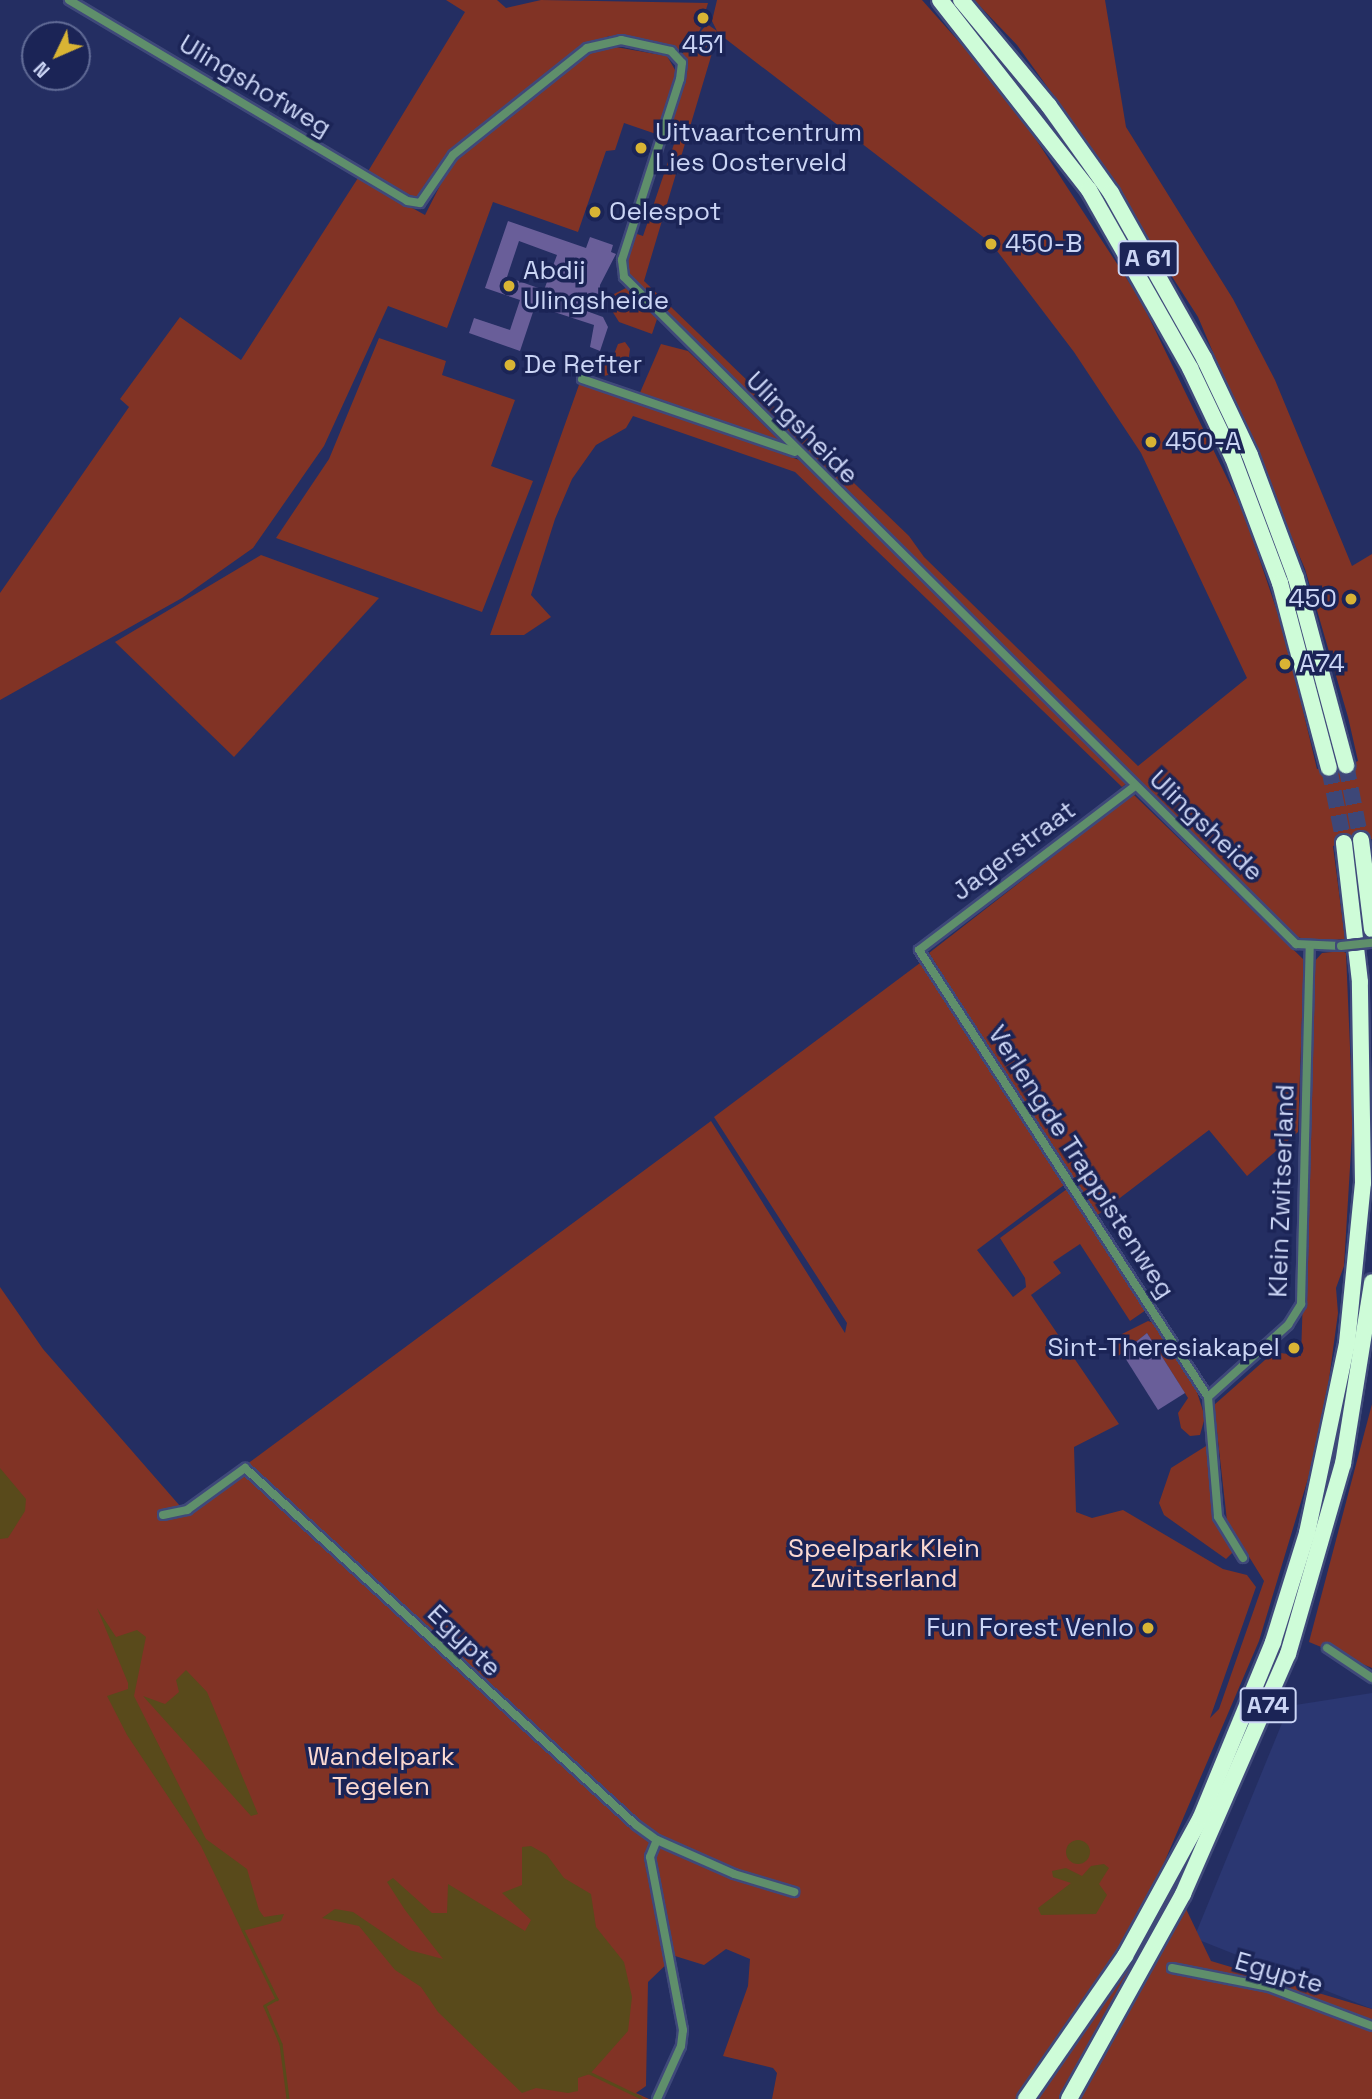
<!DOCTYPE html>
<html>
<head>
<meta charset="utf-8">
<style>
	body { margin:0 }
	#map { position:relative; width:1372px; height:2099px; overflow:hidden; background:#242e62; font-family:"Space Grotesk",sans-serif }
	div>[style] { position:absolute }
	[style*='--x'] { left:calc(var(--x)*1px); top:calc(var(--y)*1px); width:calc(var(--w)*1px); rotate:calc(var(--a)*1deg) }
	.built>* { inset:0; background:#2b3772 }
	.green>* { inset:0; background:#813325 }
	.water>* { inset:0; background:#594a1b }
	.round { border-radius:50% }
	.stream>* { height:2.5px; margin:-1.25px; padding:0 1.25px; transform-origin:1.25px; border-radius:1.25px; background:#594a1b }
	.building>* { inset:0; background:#695e99 }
	.highway-tunnel>* { height:16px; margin-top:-8px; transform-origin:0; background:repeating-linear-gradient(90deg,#3d4778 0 16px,transparent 0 24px) }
	.roads { filter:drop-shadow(2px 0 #3f497a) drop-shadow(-2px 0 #3f497a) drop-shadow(0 2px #3f497a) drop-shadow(0 -2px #3f497a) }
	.street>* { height:8px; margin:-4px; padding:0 4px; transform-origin:4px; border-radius:4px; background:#5f8f6b }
	.highway>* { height:16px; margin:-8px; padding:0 8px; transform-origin:8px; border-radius:8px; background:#cefcd8 }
	.bridges { filter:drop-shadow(2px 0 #3f497a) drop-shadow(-2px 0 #3f497a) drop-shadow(0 2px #3f497a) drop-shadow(0 -2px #3f497a) }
	.street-bridge>* { height:8px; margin:-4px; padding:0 4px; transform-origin:4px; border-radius:4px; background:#5f8f6b }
	.dots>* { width:19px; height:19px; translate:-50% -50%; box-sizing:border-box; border:4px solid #1b2456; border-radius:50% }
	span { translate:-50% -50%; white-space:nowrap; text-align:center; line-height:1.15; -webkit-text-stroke:7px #1b2456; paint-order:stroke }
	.shield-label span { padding:2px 5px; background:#1b2456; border:2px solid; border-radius:5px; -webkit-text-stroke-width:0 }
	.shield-label { font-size:24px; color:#cbd5f5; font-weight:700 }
	.poi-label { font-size:26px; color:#cbd5f5 }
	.left { translate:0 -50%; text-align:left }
	.right { translate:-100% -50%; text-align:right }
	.street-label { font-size:26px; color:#cbd5f5 }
	.park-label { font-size:26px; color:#fbd9d1 }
	.north { position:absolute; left:21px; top:21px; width:70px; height:70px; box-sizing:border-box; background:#1b2456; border:2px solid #616b96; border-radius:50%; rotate:226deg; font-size:19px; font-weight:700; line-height:28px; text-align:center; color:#cbd5f5 }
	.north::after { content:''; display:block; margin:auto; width:24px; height:32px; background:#d9b434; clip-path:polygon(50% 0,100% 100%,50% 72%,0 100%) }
</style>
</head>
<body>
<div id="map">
	<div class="built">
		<div style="clip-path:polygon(1372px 1693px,1372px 2009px,1194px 1938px,1289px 1706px)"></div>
	</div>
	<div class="green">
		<div style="clip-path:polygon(446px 0,497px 0,506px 8px,541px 0,708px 3px,700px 30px,680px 53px,658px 42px,609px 36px,571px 54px,453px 152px,418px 199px,367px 173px,465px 12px)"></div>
		<div style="clip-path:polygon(evenodd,717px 0,922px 0,1009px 98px,1140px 299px,1244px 513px,1285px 635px,1317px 769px,1353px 763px,1358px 761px,1348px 717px,1305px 569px,1198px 317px,1072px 121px,1017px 45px,974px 0,1105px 0,1126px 127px,1233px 299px,1275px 380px,1352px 566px,1372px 554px,1372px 839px,1333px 846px,1345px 939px,1310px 942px,1296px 936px,628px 275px,626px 260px,634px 233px,643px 236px,674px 144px,665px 140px,685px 80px,681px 55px,707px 24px,717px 31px,712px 21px,717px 0,718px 33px,991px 243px,1074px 352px,1141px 453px,1247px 678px,1138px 766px,924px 557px,909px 536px,644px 281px,718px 33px)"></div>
		<div style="clip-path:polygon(610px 46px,667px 56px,678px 75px,659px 135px,624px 123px,615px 150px,606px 151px,578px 232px,493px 202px,447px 328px,388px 306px,324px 446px,253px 548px,182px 598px,0 700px,0 593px,129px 407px,120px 399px,180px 317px,241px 360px,358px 178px,425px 215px,451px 164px,587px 54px)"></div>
		<div style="clip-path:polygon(626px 288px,657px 319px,652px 334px,619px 322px,609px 306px,614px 294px)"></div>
		<div style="clip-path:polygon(379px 338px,446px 361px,442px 375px,515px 400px,491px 466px,533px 481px,482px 612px,276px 538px,329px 459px)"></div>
		<div style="clip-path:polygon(625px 342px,630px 349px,627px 370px,604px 376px,601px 365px,611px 362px,618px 344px)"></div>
		<div style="clip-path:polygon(661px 344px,688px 351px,781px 442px,778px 446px,639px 395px)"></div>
		<div style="clip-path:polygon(580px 382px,802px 461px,1127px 783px,1122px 787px,795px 472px,633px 416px,626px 428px,596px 445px,572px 479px,555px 519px,531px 595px,551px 617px,524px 635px,490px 635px)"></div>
		<div style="clip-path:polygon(261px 555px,379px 598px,234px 757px,115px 642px)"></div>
		<div style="clip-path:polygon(1133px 794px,1304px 960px,1298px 1132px,1247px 1176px,1209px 1130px,1095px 1217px,929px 953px)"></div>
		<div style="clip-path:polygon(1342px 951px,1346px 953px,1353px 1118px,1344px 1266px,1336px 1288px,1338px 1313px,1327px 1394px,1310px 1472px,1259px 1641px,1164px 1863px,1211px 1961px,1372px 2009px,1372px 2099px,772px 2099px,777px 2073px,773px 2068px,723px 2056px,748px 1986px,750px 1959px,726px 1949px,704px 1965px,675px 1956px,648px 1982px,646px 2086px,636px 2093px,649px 2099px,0 2099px,0 1287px,43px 1349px,180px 1506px,189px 1507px,711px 1121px,845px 1333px,847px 1323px,714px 1117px,920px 963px,1064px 1185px,977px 1250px,1013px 1297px,1026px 1287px,1025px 1278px,1000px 1238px,1067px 1189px,1146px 1310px,1130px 1321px,1080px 1244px,1053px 1262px,1061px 1273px,1031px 1295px,1119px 1424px,1074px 1447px,1076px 1512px,1092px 1518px,1123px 1510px,1223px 1569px,1247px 1575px,1256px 1587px,1210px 1718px,1219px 1709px,1264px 1581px,1227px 1521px,1214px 1405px,1274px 1352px,1301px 1356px,1314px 962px,1322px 953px)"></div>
		<div style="clip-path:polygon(1148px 1321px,1157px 1324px,1195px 1386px,1205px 1417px,1200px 1435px,1190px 1436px,1181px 1428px,1178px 1413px,1188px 1398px,1147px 1333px,1117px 1357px,1115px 1343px,1122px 1334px)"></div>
		<div style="clip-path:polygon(1372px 1404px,1372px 1668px,1309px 1642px)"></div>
		<div style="clip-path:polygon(1206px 1446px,1215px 1523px,1233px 1552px,1226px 1559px,1164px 1515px,1159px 1503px,1171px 1468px)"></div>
	</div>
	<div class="water">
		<div style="clip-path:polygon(0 1468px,26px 1499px,25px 1511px,8px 1538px,0 1539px)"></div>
		<div style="clip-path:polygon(97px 1608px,116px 1637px,137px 1630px,146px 1637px,134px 1696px,206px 1839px,247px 1869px,259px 1910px,264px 1917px,284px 1914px,281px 1921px,242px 1931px,201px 1846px,127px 1735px,107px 1696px,128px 1689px,128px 1683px)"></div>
		<div style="clip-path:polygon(186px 1670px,207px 1692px,258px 1814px,251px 1816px,143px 1696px,165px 1704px,179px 1692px,176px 1680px)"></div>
		<div class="round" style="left:1066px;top:1840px;width:24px;height:24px"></div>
		<div style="clip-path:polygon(531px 1846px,547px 1855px,564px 1878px,591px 1894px,596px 1927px,624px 1962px,632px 1997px,628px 2031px,590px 2074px,578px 2078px,578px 2091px,568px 2093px,536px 2088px,522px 2093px,438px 2012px,421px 1987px,395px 1970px,359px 1926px,322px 1918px,335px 1909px,353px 1912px,409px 1950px,443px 1959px,405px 1910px,387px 1882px,393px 1878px,432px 1913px,447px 1913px,448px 1884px,525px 1931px,531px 1920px,502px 1893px,522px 1885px,522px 1847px)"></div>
		<div style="clip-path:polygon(1104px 1864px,1109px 1868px,1099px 1884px,1107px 1895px,1096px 1914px,1041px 1915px,1038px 1908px,1071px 1883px,1053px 1877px,1052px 1871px,1066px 1868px,1082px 1876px,1091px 1866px)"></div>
	</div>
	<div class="stream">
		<div style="--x:243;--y:1930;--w:77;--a:63.8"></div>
		<div style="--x:277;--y:1999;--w:14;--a:150"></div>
		<div style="--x:265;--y:2006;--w:41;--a:67.2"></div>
		<div style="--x:281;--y:2044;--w:55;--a:82.7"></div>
		<div style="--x:588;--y:2072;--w:58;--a:25.7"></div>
	</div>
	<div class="building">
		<div style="clip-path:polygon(evenodd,508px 221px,586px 248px,590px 237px,613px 245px,611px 252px,616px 254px,600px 285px,599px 301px,581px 309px,603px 317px,608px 327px,600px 351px,590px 347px,594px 325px,542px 308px,533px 312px,520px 351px,469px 333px,474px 318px,510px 330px,520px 300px,485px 288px,508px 221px,519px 241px,557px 255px,544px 290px,507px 277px,519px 241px)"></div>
		<div style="clip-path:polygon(1147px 1333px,1185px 1393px,1158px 1410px,1122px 1353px)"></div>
	</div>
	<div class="highway-tunnel">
		<div style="--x:1346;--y:765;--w:76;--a:78.7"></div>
		<div style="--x:1329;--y:768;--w:76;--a:78.7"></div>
	</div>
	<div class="roads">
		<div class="street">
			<div style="--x:69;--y:0;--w:393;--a:30.7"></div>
			<div style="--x:407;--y:201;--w:13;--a:9"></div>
			<div style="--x:420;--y:203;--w:58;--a:-55.5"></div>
			<div style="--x:453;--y:155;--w:171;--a:-38.6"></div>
			<div style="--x:587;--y:48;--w:35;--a:-13"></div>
			<div style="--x:621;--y:40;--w:51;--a:12.4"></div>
			<div style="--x:671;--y:51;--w:16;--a:47"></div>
			<div style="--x:682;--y:63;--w:16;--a:97"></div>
			<div style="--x:680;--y:79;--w:190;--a:107.8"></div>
			<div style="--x:622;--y:260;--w:17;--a:83"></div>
			<div style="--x:624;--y:277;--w:947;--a:44.79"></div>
			<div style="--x:1296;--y:944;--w:45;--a:2.5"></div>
			<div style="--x:582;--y:379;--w:225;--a:18.9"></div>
			<div style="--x:1135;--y:786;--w:271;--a:142.8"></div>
			<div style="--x:919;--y:950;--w:532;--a:57.12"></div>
			<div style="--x:1208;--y:1397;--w:120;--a:85.2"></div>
			<div style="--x:1218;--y:1517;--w:48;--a:58.6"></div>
			<div style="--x:1208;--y:1397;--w:108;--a:-42"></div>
			<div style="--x:1288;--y:1325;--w:25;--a:-58"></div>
			<div style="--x:1301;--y:1304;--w:356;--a:-88.6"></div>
			<div style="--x:163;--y:1515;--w:25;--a:-12"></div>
			<div style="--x:187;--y:1510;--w:72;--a:-35.9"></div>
			<div style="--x:245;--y:1468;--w:529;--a:42.4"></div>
			<div style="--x:636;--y:1825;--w:26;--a:36"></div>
			<div style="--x:657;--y:1840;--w:84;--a:23.8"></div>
			<div style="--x:734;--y:1874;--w:63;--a:16.7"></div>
			<div style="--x:1327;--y:1648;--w:54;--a:33.7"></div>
			<div style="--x:1172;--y:1968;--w:99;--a:11.1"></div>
			<div style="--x:1269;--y:1987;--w:110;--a:20.7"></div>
			<div style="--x:657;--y:2099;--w:58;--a:-65.6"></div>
			<div style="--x:681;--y:2046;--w:16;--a:-83"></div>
			<div style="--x:683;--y:2030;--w:176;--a:-100.8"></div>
			<div style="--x:650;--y:1857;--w:18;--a:-68"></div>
		</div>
		<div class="highway">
			<div style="--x:940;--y:0;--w:241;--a:51.9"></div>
			<div style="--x:1089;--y:190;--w:205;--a:60.4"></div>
			<div style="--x:1190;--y:368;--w:100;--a:64.5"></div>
			<div style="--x:1233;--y:458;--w:134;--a:69.4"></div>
			<div style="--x:1280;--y:583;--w:191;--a:75.2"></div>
			<div style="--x:961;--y:0;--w:138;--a:50.3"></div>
			<div style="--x:1049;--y:106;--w:107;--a:54.5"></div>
			<div style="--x:1111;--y:193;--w:189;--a:60.6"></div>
			<div style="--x:1204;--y:358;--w:107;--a:64.6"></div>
			<div style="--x:1250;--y:455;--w:131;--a:69.5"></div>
			<div style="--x:1296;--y:578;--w:194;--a:75"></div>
			<div style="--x:1361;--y:840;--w:90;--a:83"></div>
			<div style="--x:1026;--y:2099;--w:174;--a:-55.3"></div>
			<div style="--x:1125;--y:1956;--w:158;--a:-61.3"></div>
			<div style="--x:1201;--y:1817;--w:189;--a:-67.6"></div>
			<div style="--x:1273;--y:1642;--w:114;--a:-72.7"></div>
			<div style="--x:1307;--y:1533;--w:194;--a:-78.1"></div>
			<div style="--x:1347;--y:1343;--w:161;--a:-84.3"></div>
			<div style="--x:1363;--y:1183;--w:201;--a:-90.9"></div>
			<div style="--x:1360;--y:982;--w:140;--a:-96.6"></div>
			<div style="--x:1069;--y:2099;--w:235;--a:-60.9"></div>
			<div style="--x:1183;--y:1894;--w:262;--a:-66.4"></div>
			<div style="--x:1288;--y:1654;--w:198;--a:-73.9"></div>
			<div style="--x:1343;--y:1464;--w:184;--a:-80.9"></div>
		</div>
	</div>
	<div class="bridges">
		<div class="street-bridge">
			<div style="--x:1341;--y:946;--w:31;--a:-6"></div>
		</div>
	</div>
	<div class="dots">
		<div style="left:703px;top:18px;background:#d9b434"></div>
		<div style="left:641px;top:148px;background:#d9b434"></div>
		<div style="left:595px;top:212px;background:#d9b434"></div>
		<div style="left:991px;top:244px;background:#d9b434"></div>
		<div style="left:509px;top:286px;background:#d9b434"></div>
		<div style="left:510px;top:365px;background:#d9b434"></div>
		<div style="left:1151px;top:442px;background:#d9b434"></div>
		<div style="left:1351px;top:599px;background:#d9b434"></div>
		<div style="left:1285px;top:664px;background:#d9b434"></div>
		<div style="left:1294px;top:1348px;background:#d9b434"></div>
		<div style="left:1148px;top:1628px;background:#d9b434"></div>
	</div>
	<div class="shield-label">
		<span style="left:1148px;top:258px">A 61</span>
		<span style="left:1268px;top:1705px">A74</span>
	</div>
	<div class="poi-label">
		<span style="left:703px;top:45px">451</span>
		<span class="left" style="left:655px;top:148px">Uitvaartcentrum<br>Lies Oosterveld</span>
		<span class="left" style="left:609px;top:212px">Oelespot</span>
		<span class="left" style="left:1005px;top:244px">450-B</span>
		<span class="left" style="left:523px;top:286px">Abdij<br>Ulingsheide</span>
		<span class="left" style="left:524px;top:365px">De Refter</span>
		<span class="left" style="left:1165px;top:442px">450-A</span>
		<span class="right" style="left:1337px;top:599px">450</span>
		<span class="left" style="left:1299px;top:664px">A74</span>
		<span class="right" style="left:1280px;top:1348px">Sint-Theresiakapel</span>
		<span class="right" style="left:1134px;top:1628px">Fun Forest Venlo</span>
	</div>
	<div class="street-label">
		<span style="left:255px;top:86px;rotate:31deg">Ulingshofweg</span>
		<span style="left:802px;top:428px;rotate:45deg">Ulingsheide</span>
		<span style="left:1206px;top:826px;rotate:44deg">Ulingsheide</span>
		<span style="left:1014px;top:851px;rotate:-37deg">Jagerstraat</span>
		<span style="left:1081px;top:1162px;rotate:57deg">Verlengde Trappistenweg</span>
		<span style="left:1282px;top:1191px;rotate:-88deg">Klein Zwitserland</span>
		<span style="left:464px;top:1641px;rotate:44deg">Egypte</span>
		<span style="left:1279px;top:1973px;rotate:16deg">Egypte</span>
	</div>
	<div class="park-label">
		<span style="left:884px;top:1564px">Speelpark Klein<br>Zwitserland</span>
		<span style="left:381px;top:1772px">Wandelpark<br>Tegelen</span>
	</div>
	<div class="north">N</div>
</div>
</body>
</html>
